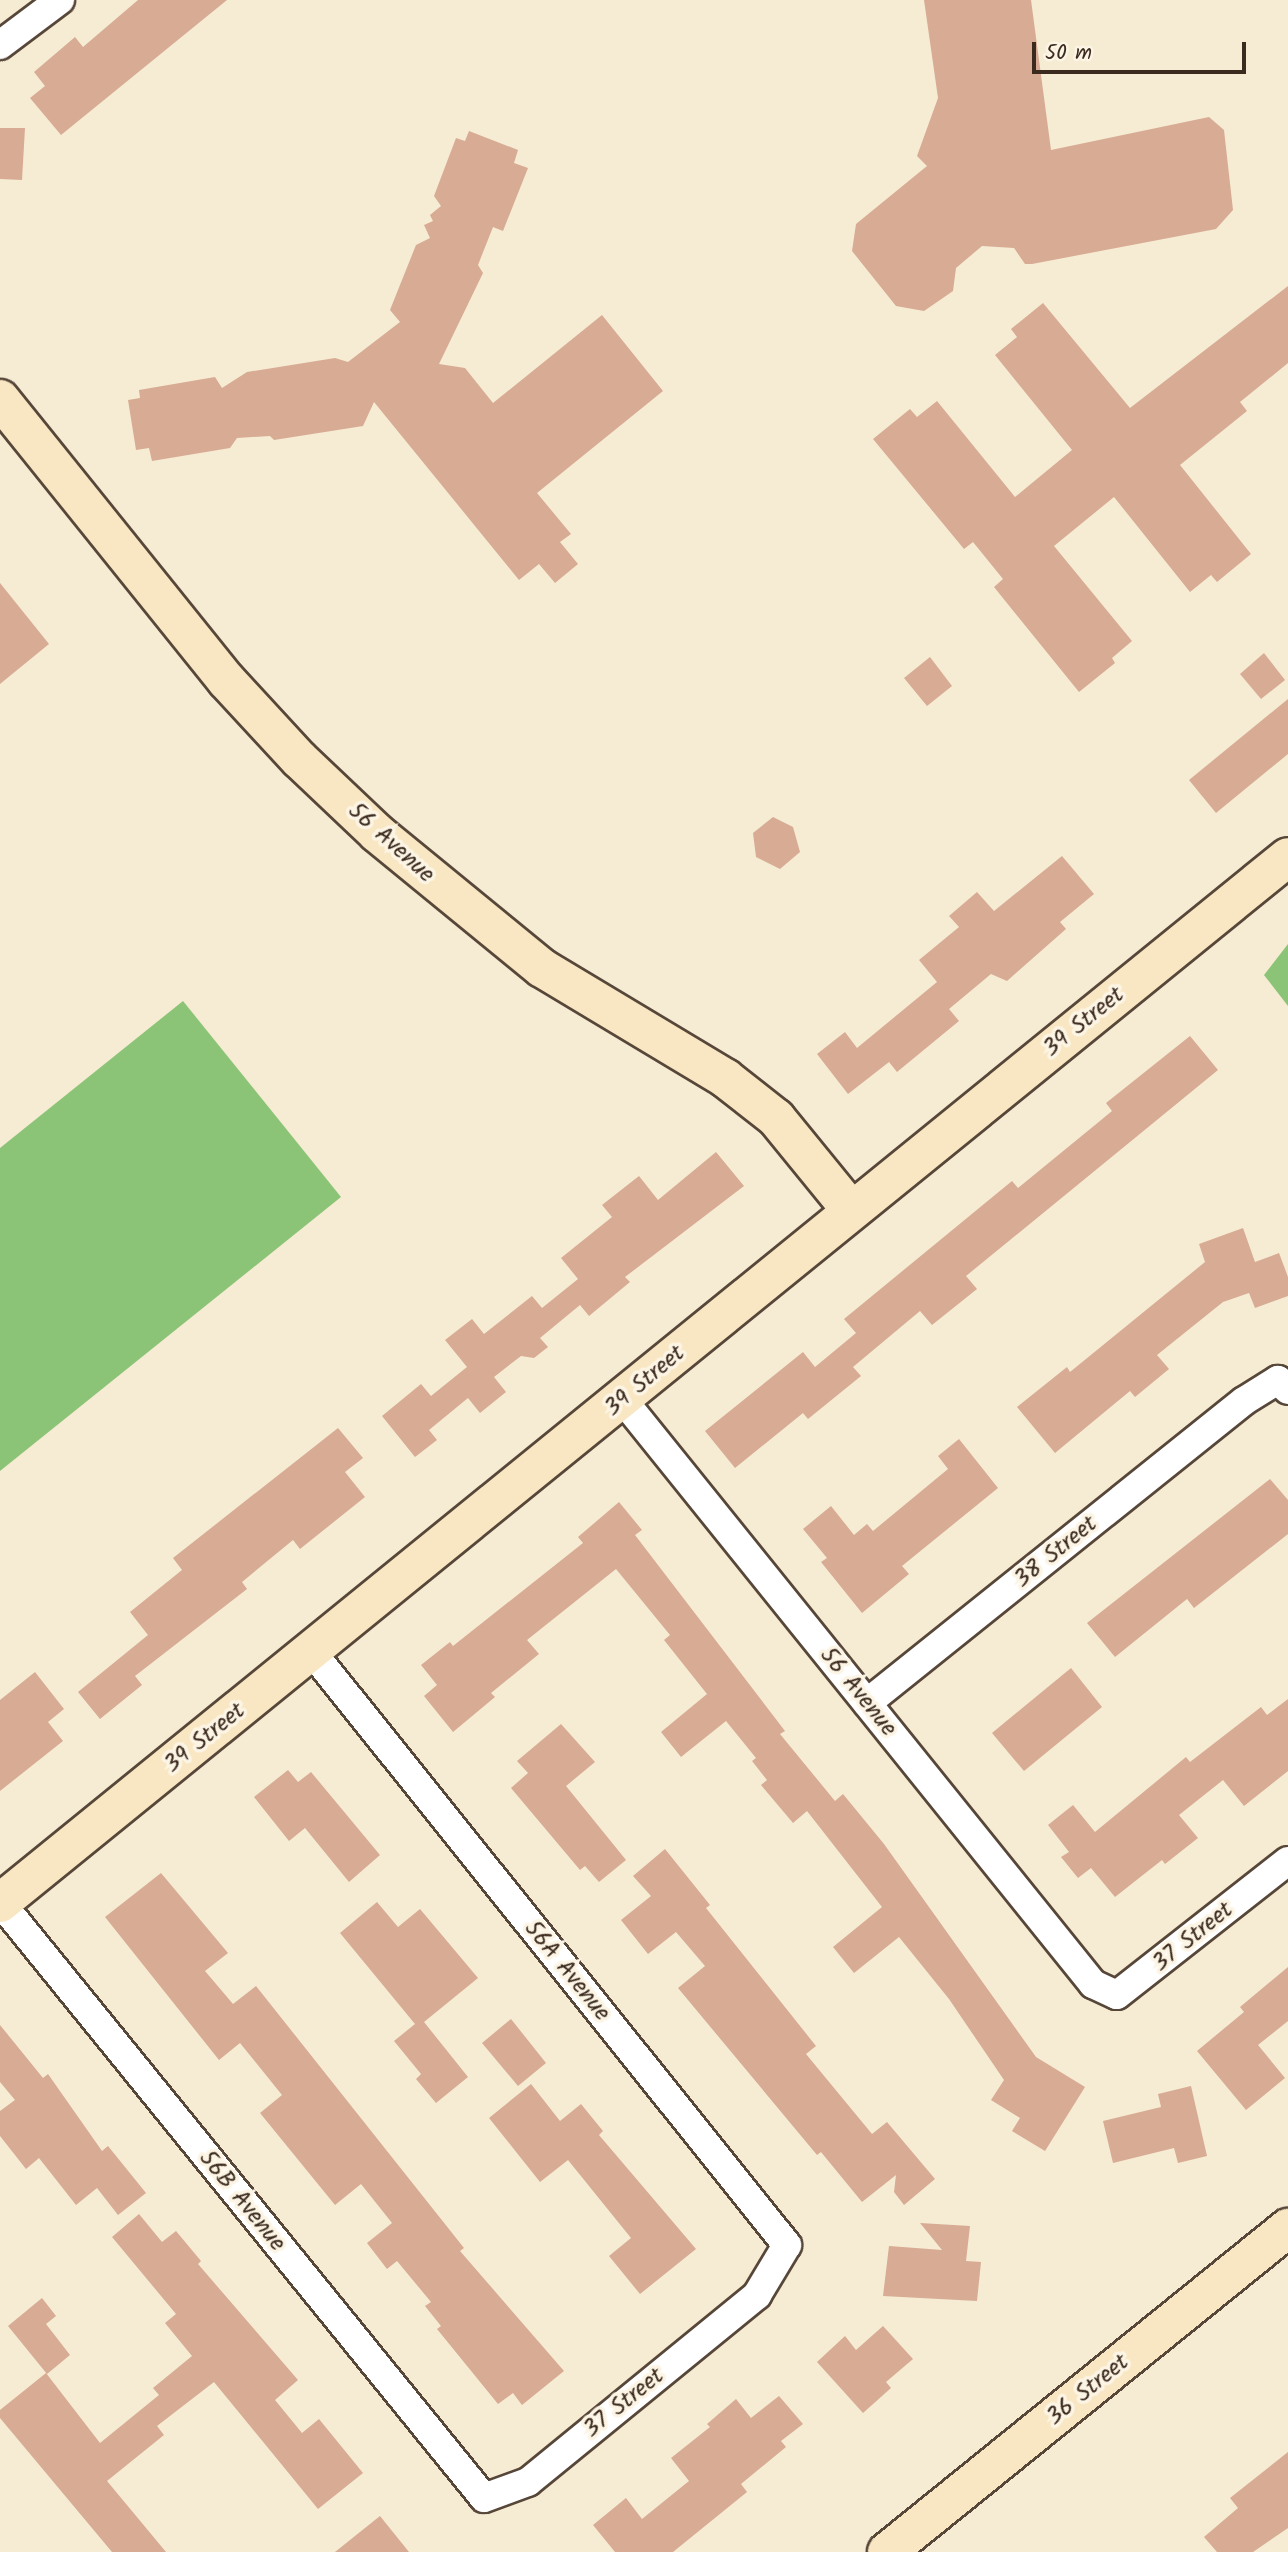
<!DOCTYPE html>
<html>
<head>
<meta charset="utf-8">
<style>
	body { margin:0 }
	#map { position:relative; width:1288px; height:2552px; overflow:hidden; background:#f6ebd3; font-family:Kalam,sans-serif }
	div>[style] { position:absolute }
	[style*='--x'] { left:calc(var(--x)*1px); top:calc(var(--y)*1px); width:calc(var(--w)*1px); rotate:calc(var(--a)*1deg) }
	.green>* { inset:0; background:#8cc477 }
	.building>* { inset:0; background:#d8ab94 }
	.roads { filter:drop-shadow(2px 0 #574739) drop-shadow(-2px 0 #574739) drop-shadow(0 2px #574739) drop-shadow(0 -2px #574739) }
	.street>* { height:28px; margin:-14px; padding:0 14px; transform-origin:14px; border-radius:14px; background:#fff }
	.secondary>* { height:38px; margin:-19px; padding:0 19px; transform-origin:19px; border-radius:19px; background:#f9e7c3 }
	span { translate:-50% -50%; white-space:nowrap; text-align:center; line-height:1.15; -webkit-text-stroke:7px #fcf5e5; paint-order:stroke }
	.street-label { font-size:24px; color:#3b2a1e }
	.scale { position:absolute; left:1032px; top:42px; width:214px; height:32px; box-sizing:border-box; border:4px solid #3b2a1e; border-top:0; padding-left:9px; font-size:21px; line-height:24px; white-space:nowrap; color:#3b2a1e; -webkit-text-stroke:5px #fcf5e5; paint-order:stroke }
</style>
</head>
<body>
<div id="map">
	<div class="green">
		<div style="clip-path:polygon(1288px 944px,1288px 1006px,1264px 975px)"></div>
		<div style="clip-path:polygon(183px 1001px,341px 1197px,0 1471px,0 1148px)"></div>
	</div>
	<div class="building">
		<div style="clip-path:polygon(138px 0,227px 0,61px 135px,30px 98px,45px 86px,34px 72px,75px 37px,83px 47px)"></div>
		<div style="clip-path:polygon(924px 0,1031px 0,1051px 150px,1209px 117px,1224px 130px,1233px 210px,1216px 229px,1032px 264px,1025px 264px,1014px 248px,982px 246px,956px 268px,953px 291px,924px 311px,896px 306px,852px 251px,856px 224px,927px 166px,917px 156px,938px 98px)"></div>
		<div style="clip-path:polygon(0 128px,25px 128px,22px 180px,0 179px)"></div>
		<div style="clip-path:polygon(469px 131px,518px 150px,514px 163px,528px 168px,503px 231px,493px 227px,478px 265px,483px 273px,439px 364px,465px 368px,493px 403px,602px 315px,663px 391px,537px 493px,571px 534px,560px 542px,578px 564px,555px 583px,539px 564px,519px 580px,374px 402px,363px 426px,274px 440px,270px 436px,237px 438px,230px 448px,152px 461px,149px 448px,136px 450px,128px 400px,140px 398px,139px 390px,215px 377px,222px 388px,247px 372px,335px 358px,348px 362px,400px 322px,390px 310px,416px 245px,430px 238px,424px 225px,433px 221px,430px 215px,441px 206px,434px 196px,456px 138px,465px 141px)"></div>
		<div style="clip-path:polygon(1288px 286px,1288px 363px,1240px 402px,1247px 411px,1180px 465px,1251px 554px,1217px 582px,1211px 575px,1190px 592px,1114px 497px,1054px 546px,1132px 641px,1112px 658px,1115px 663px,1079px 692px,994px 587px,1003px 579px,973px 542px,964px 549px,873px 439px,910px 409px,917px 417px,937px 401px,1015px 497px,1072px 450px,995px 355px,1017px 337px,1011px 329px,1043px 303px,1130px 408px)"></div>
		<div style="clip-path:polygon(0 583px,49px 644px,0 684px)"></div>
		<div style="clip-path:polygon(1264px 653px,1285px 680px,1261px 699px,1240px 674px)"></div>
		<div style="clip-path:polygon(930px 657px,952px 686px,927px 706px,904px 678px)"></div>
		<div style="clip-path:polygon(1288px 699px,1288px 754px,1216px 813px,1189px 780px)"></div>
		<div style="clip-path:polygon(773px 817px,793px 827px,800px 852px,780px 869px,756px 857px,753px 833px)"></div>
		<div style="clip-path:polygon(1062px 856px,1094px 894px,1060px 922px,1066px 929px,1007px 981px,991px 974px,949px 1009px,959px 1021px,897px 1072px,889px 1062px,848px 1094px,817px 1054px,845px 1032px,857px 1048px,937px 982px,919px 960px,959px 927px,949px 916px,977px 892px,994px 911px)"></div>
		<div style="clip-path:polygon(1190px 1036px,1218px 1070px,966px 1276px,977px 1289px,932px 1325px,920px 1311px,853px 1367px,861px 1376px,808px 1419px,803px 1413px,735px 1468px,705px 1431px,803px 1352px,815px 1367px,856px 1333px,844px 1319px,1012px 1181px,1018px 1188px,1095px 1125px,1112px 1111px,1106px 1103px)"></div>
		<div style="clip-path:polygon(716px 1152px,744px 1186px,625px 1277px,630px 1282px,589px 1316px,580px 1305px,540px 1338px,548px 1347px,534px 1358px,521px 1356px,494px 1377px,506px 1392px,480px 1413px,468px 1398px,429px 1430px,437px 1440px,415px 1457px,382px 1416px,421px 1384px,431px 1396px,467px 1367px,445px 1340px,472px 1319px,484px 1334px,532px 1296px,542px 1308px,578px 1279px,561px 1258px,612px 1217px,602px 1205px,639px 1176px,658px 1200px)"></div>
		<div style="clip-path:polygon(1243px 1228px,1255px 1262px,1279px 1253px,1288px 1277px,1288px 1296px,1255px 1308px,1249px 1293px,1223px 1302px,1157px 1355px,1169px 1369px,1135px 1397px,1130px 1391px,1055px 1453px,1017px 1407px,1067px 1367px,1070px 1372px,1205px 1262px,1199px 1244px)"></div>
		<div style="clip-path:polygon(338px 1428px,363px 1458px,345px 1472px,365px 1497px,300px 1549px,293px 1540px,242px 1582px,247px 1589px,135px 1676px,142px 1685px,100px 1719px,78px 1692px,148px 1635px,130px 1612px,182px 1570px,173px 1558px)"></div>
		<div style="clip-path:polygon(959px 1439px,998px 1488px,902px 1566px,909px 1574px,862px 1613px,821px 1562px,827px 1558px,803px 1529px,831px 1506px,854px 1535px,867px 1524px,873px 1531px,948px 1469px,938px 1456px)"></div>
		<div style="clip-path:polygon(1270px 1479px,1288px 1500px,1288px 1534px,1194px 1608px,1187px 1599px,1115px 1657px,1087px 1623px)"></div>
		<div style="clip-path:polygon(619px 1502px,642px 1530px,635px 1535px,785px 1731px,780px 1734px,835px 1801px,843px 1794px,884px 1844px,1036px 2057px,1085px 2087px,1045px 2151px,1012px 2131px,1020px 2118px,991px 2100px,1004px 2080px,949px 1999px,899px 1937px,854px 1973px,833px 1947px,882px 1907px,807px 1811px,793px 1823px,761px 1785px,767px 1780px,752px 1761px,756px 1758px,726px 1721px,681px 1757px,661px 1732px,707px 1694px,664px 1640px,670px 1635px,616px 1569px,527px 1640px,539px 1654px,491px 1693px,495px 1697px,453px 1732px,424px 1696px,437px 1685px,421px 1665px,450px 1642px,453px 1646px,583px 1543px,578px 1537px)"></div>
		<div style="clip-path:polygon(1071px 1668px,1102px 1707px,1024px 1771px,992px 1733px)"></div>
		<div style="clip-path:polygon(35px 1672px,64px 1709px,48px 1722px,63px 1741px,0 1791px,0 1700px)"></div>
		<div style="clip-path:polygon(1288px 1699px,1288px 1771px,1244px 1806px,1223px 1780px,1179px 1815px,1198px 1838px,1165px 1864px,1162px 1860px,1115px 1897px,1091px 1868px,1078px 1878px,1061px 1857px,1069px 1852px,1048px 1825px,1073px 1805px,1095px 1832px,1186px 1757px,1190px 1762px,1261px 1707px,1267px 1715px)"></div>
		<div style="clip-path:polygon(561px 1724px,595px 1762px,566px 1786px,626px 1860px,599px 1882px,585px 1866px,580px 1870px,511px 1788px,528px 1773px,517px 1761px)"></div>
		<div style="clip-path:polygon(288px 1770px,298px 1782px,311px 1772px,380px 1855px,349px 1882px,305px 1828px,289px 1841px,254px 1797px)"></div>
		<div style="clip-path:polygon(665px 1849px,710px 1905px,706px 1908px,816px 2046px,806px 2054px,872px 2134px,887px 2122px,935px 2179px,904px 2205px,894px 2192px,896px 2175px,862px 2202px,821px 2152px,817px 2155px,678px 1988px,705px 1966px,676px 1932px,648px 1954px,621px 1920px,651px 1896px,633px 1876px)"></div>
		<div style="clip-path:polygon(161px 1873px,228px 1953px,205px 1971px,233px 2004px,256px 1986px,464px 2248px,460px 2251px,564px 2371px,522px 2405px,513px 2393px,498px 2404px,437px 2329px,441px 2326px,425px 2306px,431px 2302px,397px 2261px,387px 2269px,367px 2243px,392px 2223px,361px 2184px,335px 2205px,260px 2113px,282px 2095px,240px 2043px,219px 2060px,105px 1917px)"></div>
		<div style="clip-path:polygon(377px 1902px,398px 1927px,420px 1909px,478px 1978px,424px 2022px,468px 2077px,436px 2103px,416px 2079px,421px 2074px,394px 2041px,415px 2024px,340px 1933px)"></div>
		<div style="clip-path:polygon(1288px 1967px,1288px 2021px,1258px 2045px,1285px 2078px,1246px 2110px,1197px 2051px,1244px 2012px,1240px 2007px)"></div>
		<div style="clip-path:polygon(511px 2019px,546px 2063px,518px 2086px,482px 2043px)"></div>
		<div style="clip-path:polygon(0 2025px,43px 2078px,48px 2074px,102px 2151px,108px 2146px,146px 2193px,118px 2215px,97px 2188px,76px 2205px,39px 2158px,26px 2169px,0 2136px,0 2111px,15px 2100px,0 2082px)"></div>
		<div style="clip-path:polygon(531px 2084px,560px 2121px,581px 2104px,603px 2131px,599px 2135px,696px 2249px,640px 2294px,609px 2256px,631px 2238px,568px 2160px,540px 2182px,489px 2118px)"></div>
		<div style="clip-path:polygon(1191px 2086px,1207px 2156px,1178px 2163px,1174px 2148px,1113px 2163px,1103px 2121px,1161px 2107px,1158px 2094px)"></div>
		<div style="clip-path:polygon(139px 2214px,162px 2242px,176px 2231px,201px 2261px,198px 2264px,298px 2380px,275px 2400px,302px 2433px,319px 2419px,363px 2473px,318px 2509px,214px 2382px,157px 2426px,164px 2435px,107px 2481px,166px 2552px,112px 2552px,0 2418px,0 2410px,46px 2373px,100px 2443px,159px 2395px,153px 2388px,192px 2356px,165px 2323px,176px 2314px,112px 2237px)"></div>
		<div style="clip-path:polygon(920px 2223px,970px 2226px,966px 2261px,981px 2262px,977px 2301px,883px 2296px,889px 2246px,942px 2250px)"></div>
		<div style="clip-path:polygon(42px 2298px,56px 2316px,46px 2324px,70px 2355px,47px 2374px,8px 2326px)"></div>
		<div style="clip-path:polygon(883px 2326px,913px 2359px,886px 2382px,891px 2388px,863px 2413px,817px 2362px,845px 2336px,856px 2350px)"></div>
		<div style="clip-path:polygon(779px 2396px,803px 2424px,781px 2441px,786px 2447px,741px 2484px,747px 2492px,673px 2552px,615px 2552px,593px 2525px,626px 2498px,642px 2519px,689px 2481px,671px 2458px,710px 2427px,707px 2424px,736px 2399px,751px 2418px)"></div>
		<div style="clip-path:polygon(1288px 2452px,1288px 2528px,1253px 2552px,1217px 2552px,1204px 2537px,1238px 2508px,1230px 2498px)"></div>
		<div style="clip-path:polygon(380px 2516px,409px 2552px,335px 2552px)"></div>
	</div>
	<div class="roads">
		<div class="street">
			<div style="--x:0;--y:45;--w:75;--a:-36.9"></div>
			<div style="--x:623;--y:1400;--w:750;--a:51.17"></div>
			<div style="--x:1093;--y:1984;--w:26;--a:25"></div>
			<div style="--x:1117;--y:1995;--w:217;--a:-38.1"></div>
			<div style="--x:867;--y:1703;--w:483;--a:-38.7"></div>
			<div style="--x:1244;--y:1401;--w:40;--a:-32"></div>
			<div style="--x:1278;--y:1380;--w:14;--a:45"></div>
			<div style="--x:1;--y:1903;--w:766;--a:50.93"></div>
			<div style="--x:484;--y:2498;--w:47;--a:-20"></div>
			<div style="--x:528;--y:2482;--w:296;--a:-39.2"></div>
			<div style="--x:757;--y:2295;--w:58;--a:-59"></div>
			<div style="--x:787;--y:2245;--w:760;--a:-128.7"></div>
		</div>
		<div class="secondary">
			<div style="--x:0;--y:399;--w:361;--a:51.2"></div>
			<div style="--x:226;--y:680;--w:108;--a:47.3"></div>
			<div style="--x:299;--y:759;--w:108;--a:43.5"></div>
			<div style="--x:377;--y:833;--w:213;--a:39.3"></div>
			<div style="--x:542;--y:968;--w:214;--a:31"></div>
			<div style="--x:725;--y:1078;--w:65;--a:38.1"></div>
			<div style="--x:776;--y:1118;--w:119;--a:50.8"></div>
			<div style="--x:0;--y:1903;--w:1659;--a:-39.08"></div>
			<div style="--x:887;--y:2552;--w:516;--a:-38.94"></div>
		</div>
	</div>
	<div class="street-label">
		<span style="left:391px;top:843px;rotate:42deg">56 Avenue</span>
		<span style="left:1084px;top:1022px;rotate:-39deg">39 Street</span>
		<span style="left:645px;top:1381px;rotate:-40deg">39 Street</span>
		<span style="left:1056px;top:1552px;rotate:-39deg">38 Street</span>
		<span style="left:858px;top:1692px;rotate:51deg">56 Avenue</span>
		<span style="left:205px;top:1738px;rotate:-39deg">39 Street</span>
		<span style="left:1193px;top:1937px;rotate:-39deg">37 Street</span>
		<span style="left:567px;top:1971px;rotate:51deg">56A Avenue</span>
		<span style="left:242px;top:2201px;rotate:51deg">56B Avenue</span>
		<span style="left:1088px;top:2390px;rotate:-39deg">36 Street</span>
		<span style="left:624px;top:2403px;rotate:-39deg">37 Street</span>
	</div>
	<div class="scale">50 m</div>
</div>
</body>
</html>
